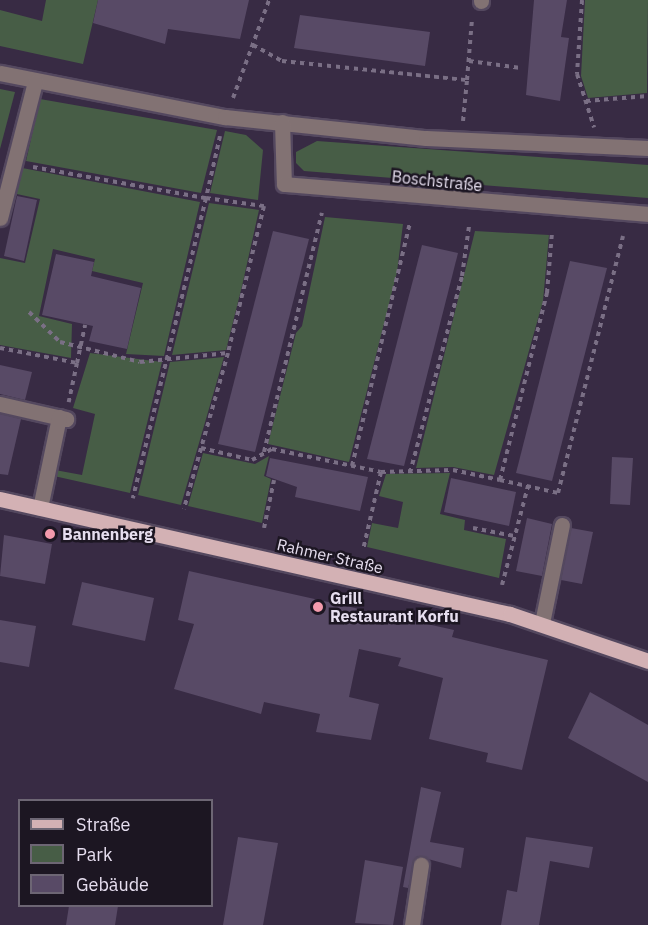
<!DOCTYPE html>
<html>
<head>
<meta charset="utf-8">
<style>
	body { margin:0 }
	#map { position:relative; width:648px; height:925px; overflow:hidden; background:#382b44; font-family:"IBM Plex Sans",sans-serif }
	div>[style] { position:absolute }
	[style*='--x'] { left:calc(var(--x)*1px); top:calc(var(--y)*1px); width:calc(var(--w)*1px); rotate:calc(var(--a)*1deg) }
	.green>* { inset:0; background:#475d46 }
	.building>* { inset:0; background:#584a66 }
	.path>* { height:4px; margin-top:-2px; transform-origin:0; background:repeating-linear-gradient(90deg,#7a6f85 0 4.5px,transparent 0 9px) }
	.roads { filter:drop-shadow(2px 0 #54485f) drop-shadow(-2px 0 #54485f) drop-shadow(0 2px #54485f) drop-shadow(0 -2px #54485f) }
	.minor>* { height:15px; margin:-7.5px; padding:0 7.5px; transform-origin:7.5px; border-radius:7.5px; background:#827273 }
	.major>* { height:15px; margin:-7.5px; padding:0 7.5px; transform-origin:7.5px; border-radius:7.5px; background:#d3b1b4 }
	.dots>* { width:16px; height:16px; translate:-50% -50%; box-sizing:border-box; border:3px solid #1c1622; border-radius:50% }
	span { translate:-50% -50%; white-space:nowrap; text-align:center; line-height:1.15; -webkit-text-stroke:5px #1c1622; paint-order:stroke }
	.street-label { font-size:16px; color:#e6deef }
	.poi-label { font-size:16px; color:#e6deef; font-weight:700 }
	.left { translate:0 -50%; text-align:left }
	.legend { position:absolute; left:18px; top:799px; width:195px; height:108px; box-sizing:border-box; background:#1c1622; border:2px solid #6d6674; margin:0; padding:8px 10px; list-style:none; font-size:18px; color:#e6deef }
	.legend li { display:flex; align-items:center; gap:12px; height:30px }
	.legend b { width:30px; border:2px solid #6d6674 }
</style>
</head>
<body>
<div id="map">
	<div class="green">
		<div style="clip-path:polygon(46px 0,98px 0,83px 64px,0 46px,0 10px,42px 21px)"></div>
		<div style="clip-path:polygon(585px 0,648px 0,647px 93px,588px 98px,581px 76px)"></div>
		<div style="clip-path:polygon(0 89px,15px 92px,0 149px)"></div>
		<div style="clip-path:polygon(40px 99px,217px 130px,201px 193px,26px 161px)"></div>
		<div style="clip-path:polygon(225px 131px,246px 135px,263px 150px,258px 200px,210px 193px)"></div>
		<div style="clip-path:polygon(317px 141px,648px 165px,648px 198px,304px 171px,296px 163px,296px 152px)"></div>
		<div style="clip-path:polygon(17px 167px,200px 202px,164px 356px,126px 354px,143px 283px,92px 271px,95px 259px,53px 249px,39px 316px,72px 324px,71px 358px,0 345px,0 258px,25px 263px,40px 199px,12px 193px)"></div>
		<div style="clip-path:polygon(209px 203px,259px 210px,242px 286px,226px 350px,172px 355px)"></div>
		<div style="clip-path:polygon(325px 217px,403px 224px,397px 272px,349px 462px,268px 444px,296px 333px,302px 326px)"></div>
		<div style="clip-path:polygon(475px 231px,549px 235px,543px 301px,494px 475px,453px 467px,416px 468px)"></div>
		<div style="clip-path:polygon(90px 353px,162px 362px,130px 493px,54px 476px,55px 470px,82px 475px,95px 414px,73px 408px)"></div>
		<div style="clip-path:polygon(224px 357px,181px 505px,138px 495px,170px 362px)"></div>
		<div style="clip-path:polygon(203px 453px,255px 464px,269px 456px,264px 476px,271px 479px,262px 523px,188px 506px)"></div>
		<div style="clip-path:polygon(450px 473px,440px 514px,465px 520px,464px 530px,506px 539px,499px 578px,367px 547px,372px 523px,398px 528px,403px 502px,379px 496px,386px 474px)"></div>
	</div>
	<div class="building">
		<div style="clip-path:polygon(98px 0,249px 0,240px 39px,168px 29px,165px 44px,93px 23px)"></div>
		<div style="clip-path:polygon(534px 0,567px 0,561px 37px,569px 38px,560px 101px,526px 95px)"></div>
		<div style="clip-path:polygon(300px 15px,430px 32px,425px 66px,294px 48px)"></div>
		<div style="clip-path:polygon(17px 196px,37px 200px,24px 261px,4px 256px)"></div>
		<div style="clip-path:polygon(273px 231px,309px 239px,255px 452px,218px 444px)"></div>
		<div style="clip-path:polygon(422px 245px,458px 253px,404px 466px,367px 459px)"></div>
		<div style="clip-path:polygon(56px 254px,94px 262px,91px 276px,141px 288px,127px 349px,89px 341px,93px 326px,42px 315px)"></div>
		<div style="clip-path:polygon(570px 261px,607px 268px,552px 481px,516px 473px)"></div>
		<div style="clip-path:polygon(0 365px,32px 372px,25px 400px,0 394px)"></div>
		<div style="clip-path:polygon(0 414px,21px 419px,8px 475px,0 474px)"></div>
		<div style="clip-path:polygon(612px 457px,633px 458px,630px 505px,610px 504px)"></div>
		<div style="clip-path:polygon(270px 458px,368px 477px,360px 511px,295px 497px,297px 487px,266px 476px)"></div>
		<div style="clip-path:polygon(451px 478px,516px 492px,509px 526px,444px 512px)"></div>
		<div style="clip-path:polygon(527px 518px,552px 524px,542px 576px,516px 571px)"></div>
		<div style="clip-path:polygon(571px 528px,593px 532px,582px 584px,561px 580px)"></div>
		<div style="clip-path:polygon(4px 535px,52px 544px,45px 584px,0 576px)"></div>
		<div style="clip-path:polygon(189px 571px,454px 630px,452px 637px,548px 660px,522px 770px,486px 762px,488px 753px,429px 739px,443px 678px,398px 666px,401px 658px,359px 649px,349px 697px,379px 704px,371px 740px,316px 732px,320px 714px,264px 702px,261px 714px,174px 689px,194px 624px,178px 620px)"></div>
		<div style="clip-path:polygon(82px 582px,154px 598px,145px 641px,72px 625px)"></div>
		<div style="clip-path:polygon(0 620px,36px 626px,29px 667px,0 662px)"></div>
		<div style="clip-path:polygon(590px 692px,648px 725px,648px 782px,568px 738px)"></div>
		<div style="clip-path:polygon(421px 787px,441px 792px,430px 842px,464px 848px,461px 868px,417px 856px,408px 888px,403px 887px)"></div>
		<div style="clip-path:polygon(238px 837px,278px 843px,263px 925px,223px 925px)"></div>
		<div style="clip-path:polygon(526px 837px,593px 847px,589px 868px,550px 861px,539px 925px,501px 925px,507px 890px,517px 892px)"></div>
		<div style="clip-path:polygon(365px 860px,403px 867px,393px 925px,355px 923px)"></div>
		<div style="clip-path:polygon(69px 906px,118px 906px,115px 925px,66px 925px)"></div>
	</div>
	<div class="path">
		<div style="--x:582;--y:0;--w:74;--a:93.9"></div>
		<div style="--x:577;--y:74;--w:56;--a:72.2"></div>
		<div style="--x:253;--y:45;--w:33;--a:29"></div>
		<div style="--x:282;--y:61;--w:186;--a:5.9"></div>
		<div style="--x:467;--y:80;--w:61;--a:-85.3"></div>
		<div style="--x:469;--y:61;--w:52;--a:7.7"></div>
		<div style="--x:233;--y:98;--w:104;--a:-69.8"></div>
		<div style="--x:586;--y:101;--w:62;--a:-4.6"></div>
		<div style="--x:463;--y:121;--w:41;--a:-84.4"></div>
		<div style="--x:220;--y:136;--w:64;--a:102.7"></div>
		<div style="--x:206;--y:198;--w:59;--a:7.9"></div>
		<div style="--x:264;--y:206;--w:151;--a:103.8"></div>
		<div style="--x:33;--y:167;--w:176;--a:10.2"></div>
		<div style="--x:206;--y:198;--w:309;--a:103.7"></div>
		<div style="--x:29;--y:312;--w:43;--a:44.1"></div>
		<div style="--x:60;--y:342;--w:82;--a:14"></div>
		<div style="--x:140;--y:362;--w:88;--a:-5.8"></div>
		<div style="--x:228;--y:353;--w:162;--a:105.8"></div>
		<div style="--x:0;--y:348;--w:78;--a:11"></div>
		<div style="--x:77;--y:363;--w:40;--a:102"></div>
		<div style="--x:77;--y:363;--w:39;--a:-78"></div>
		<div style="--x:201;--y:448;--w:52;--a:13.2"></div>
		<div style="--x:252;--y:460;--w:23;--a:-29"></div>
		<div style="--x:272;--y:449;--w:111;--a:11.9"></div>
		<div style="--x:381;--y:472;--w:80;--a:103"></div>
		<div style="--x:264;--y:452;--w:246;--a:-76.4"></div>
		<div style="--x:352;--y:466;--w:251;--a:-76.6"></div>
		<div style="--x:381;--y:472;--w:72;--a:-1.6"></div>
		<div style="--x:453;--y:470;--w:48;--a:12"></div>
		<div style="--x:500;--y:480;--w:193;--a:-75.9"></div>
		<div style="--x:547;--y:293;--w:61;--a:-85.3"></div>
		<div style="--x:410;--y:473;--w:204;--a:-75.2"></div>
		<div style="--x:462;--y:276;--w:50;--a:-82"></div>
		<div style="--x:500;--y:480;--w:59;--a:12.6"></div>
		<div style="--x:558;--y:493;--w:265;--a:-75.8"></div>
		<div style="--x:264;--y:528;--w:49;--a:-78.2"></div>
		<div style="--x:473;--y:528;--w:42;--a:11"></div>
		<div style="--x:502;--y:585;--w:102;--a:-75.3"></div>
	</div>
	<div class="roads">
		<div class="minor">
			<div style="--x:481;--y:1;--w:1;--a:-90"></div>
			<div style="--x:0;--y:73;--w:229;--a:11.1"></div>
			<div style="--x:225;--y:117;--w:202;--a:6"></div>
			<div style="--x:426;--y:138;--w:222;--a:2.6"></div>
			<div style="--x:282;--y:122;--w:62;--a:88.2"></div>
			<div style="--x:284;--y:184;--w:365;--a:4.7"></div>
			<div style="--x:0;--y:218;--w:140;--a:-75.6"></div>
			<div style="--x:0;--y:404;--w:68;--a:12.8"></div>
			<div style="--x:40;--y:508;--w:93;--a:-78.2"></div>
			<div style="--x:542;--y:623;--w:100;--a:-78.5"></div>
			<div style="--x:412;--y:925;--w:61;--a:-81.5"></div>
		</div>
		<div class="major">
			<div style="--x:0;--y:499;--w:523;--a:12.71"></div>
			<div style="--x:510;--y:614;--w:146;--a:18.8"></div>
		</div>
	</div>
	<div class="dots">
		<div style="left:50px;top:534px;background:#f39aac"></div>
		<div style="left:318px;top:607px;background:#f39aac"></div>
	</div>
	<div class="street-label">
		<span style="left:437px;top:181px;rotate:6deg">Boschstraße</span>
		<span style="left:330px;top:556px;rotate:13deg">Rahmer Straße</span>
	</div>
	<div class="poi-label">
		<span class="left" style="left:62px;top:534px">Bannenberg</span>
		<span class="left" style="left:330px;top:607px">Grill<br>Restaurant Korfu</span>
	</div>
	<ul class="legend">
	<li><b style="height:8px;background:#d3b1b4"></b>Straße</li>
	<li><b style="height:16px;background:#475d46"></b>Park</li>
	<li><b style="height:16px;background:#584a66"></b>Gebäude</li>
	</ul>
</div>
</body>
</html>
